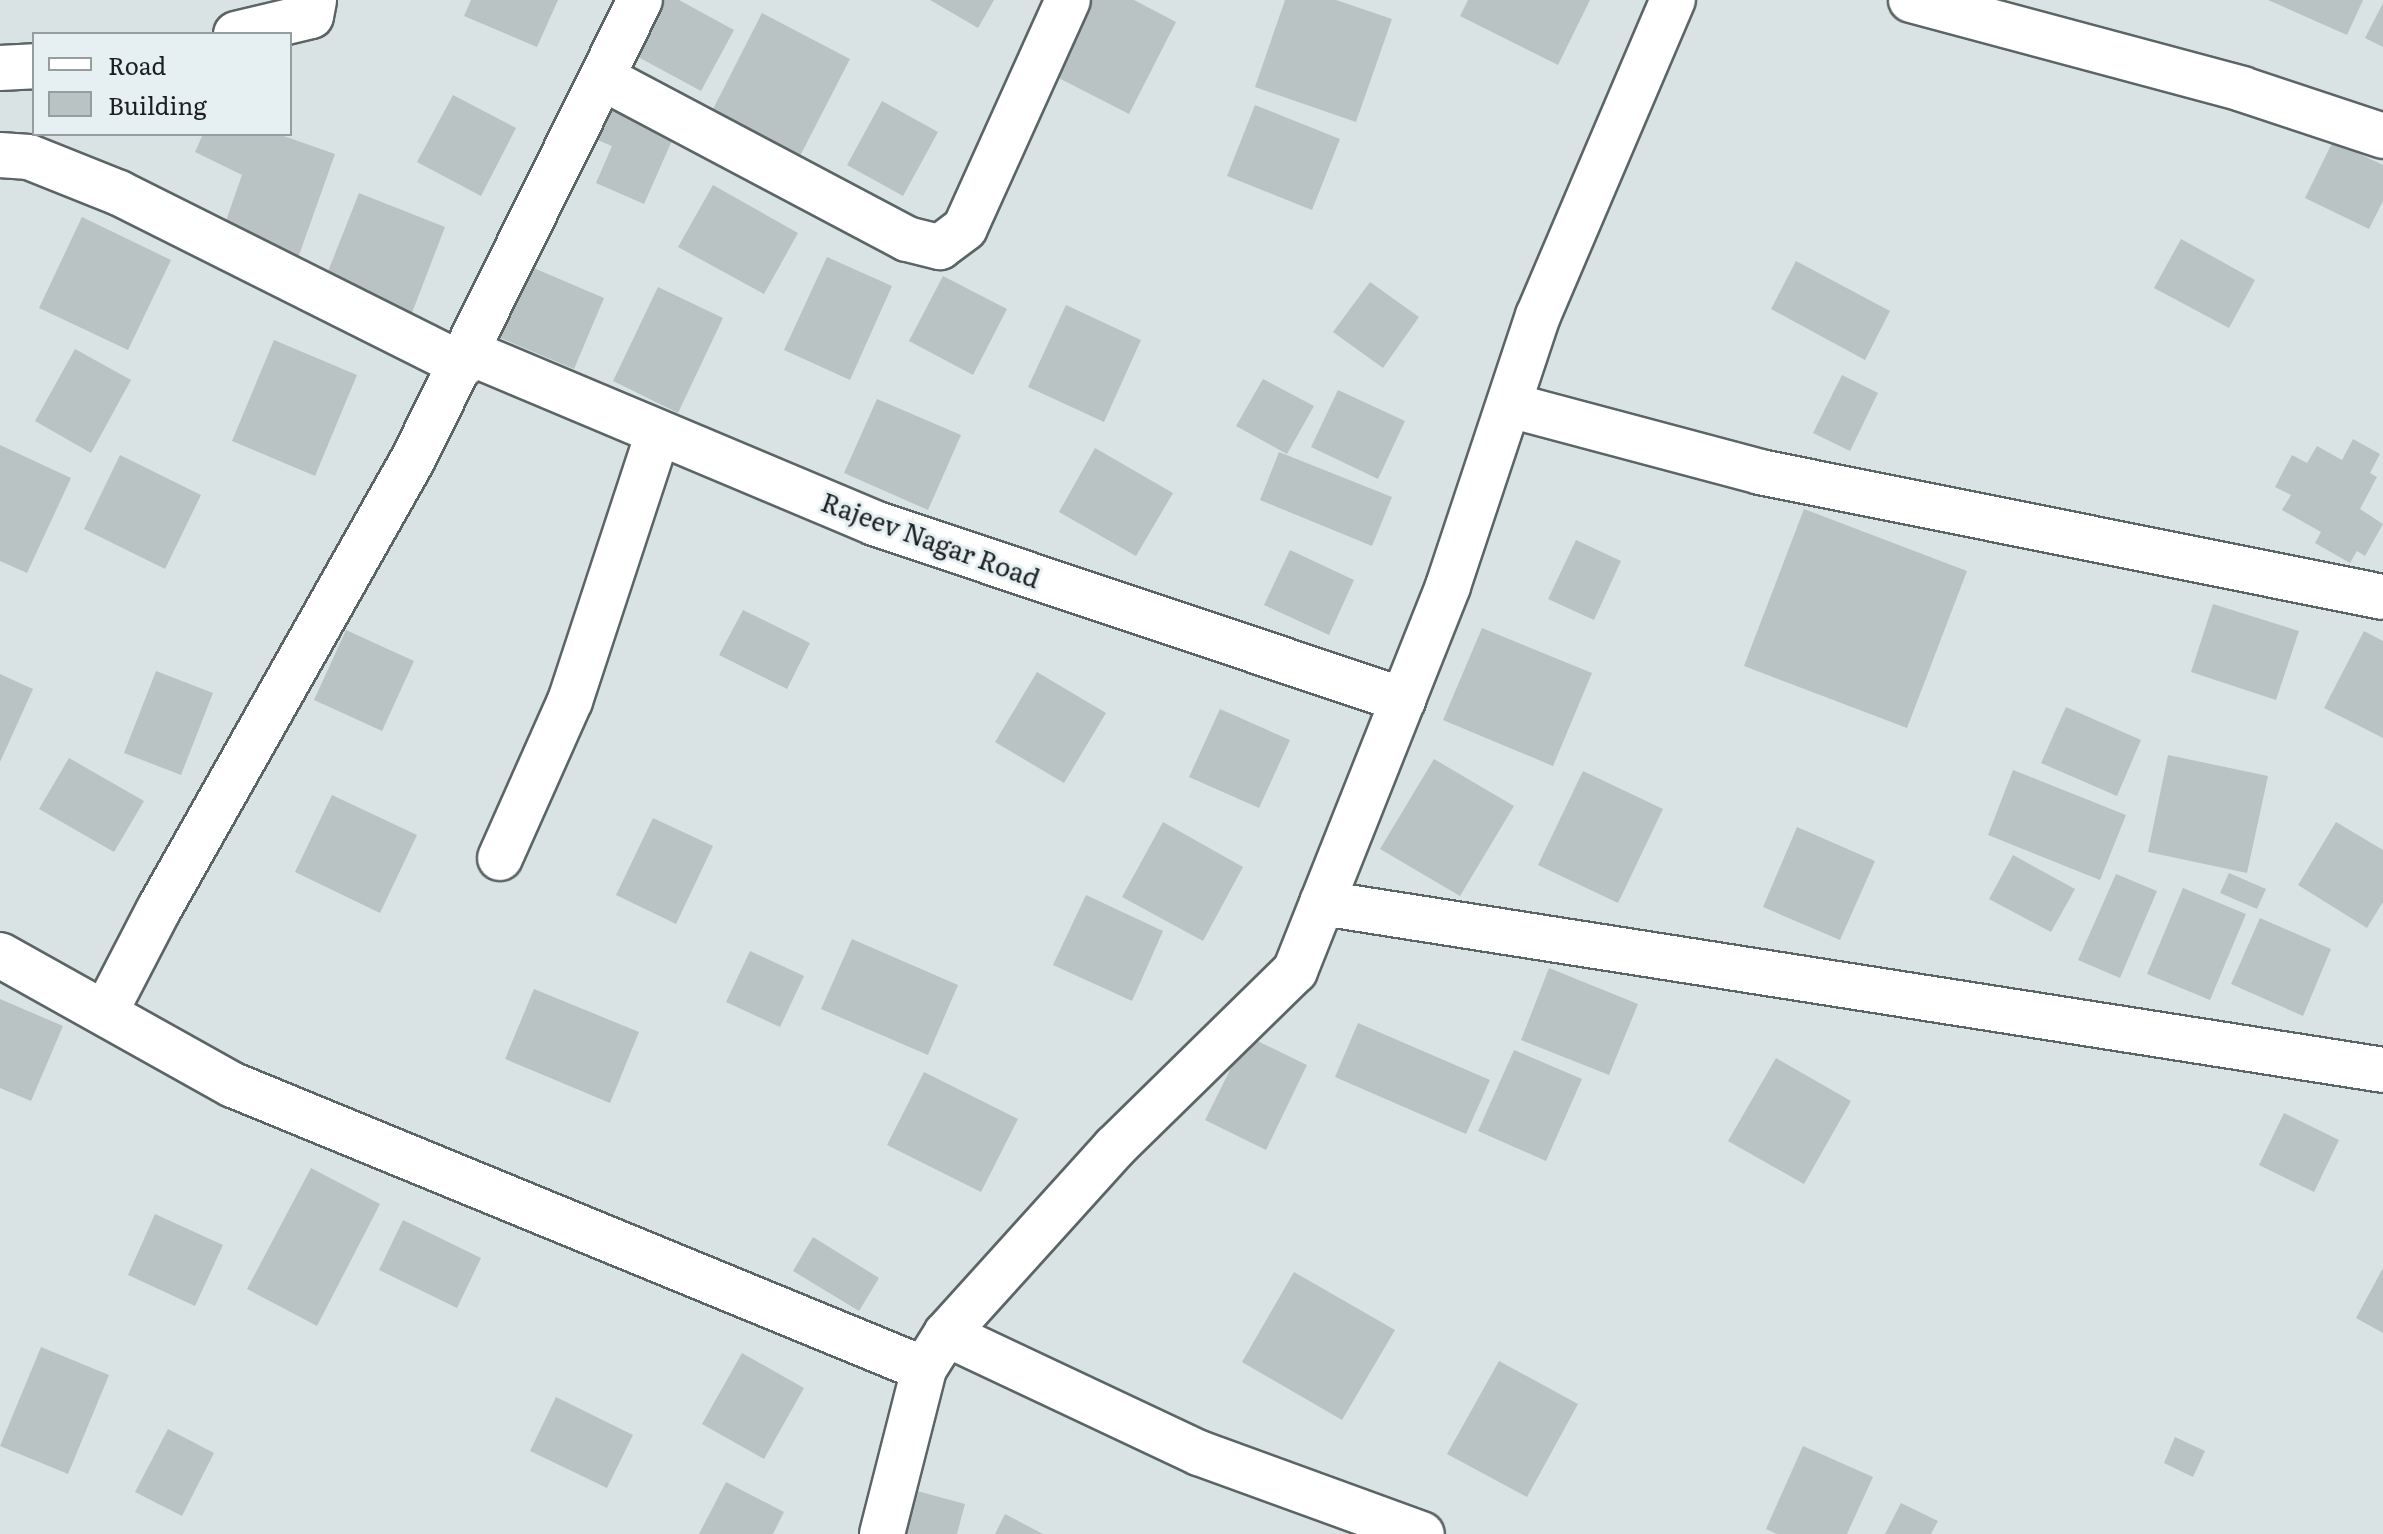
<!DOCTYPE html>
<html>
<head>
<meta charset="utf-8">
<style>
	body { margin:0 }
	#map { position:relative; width:2383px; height:1534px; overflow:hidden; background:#d9e3e4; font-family:Literata,serif }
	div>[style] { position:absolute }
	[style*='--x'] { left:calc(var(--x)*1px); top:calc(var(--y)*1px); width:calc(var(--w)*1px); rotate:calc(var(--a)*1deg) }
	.building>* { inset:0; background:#b9c3c4 }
	.roads { filter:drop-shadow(2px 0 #5c6566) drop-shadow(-2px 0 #5c6566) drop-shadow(0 2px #5c6566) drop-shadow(0 -2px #5c6566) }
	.minor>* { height:44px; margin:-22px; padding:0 22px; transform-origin:22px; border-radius:22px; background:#fff }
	span { translate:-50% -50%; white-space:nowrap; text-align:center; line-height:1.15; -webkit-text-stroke:6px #e6f0f2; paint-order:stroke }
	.street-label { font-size:26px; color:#1d2021 }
	.legend { position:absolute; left:32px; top:32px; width:260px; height:104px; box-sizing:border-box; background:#e6f0f2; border:2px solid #969d9e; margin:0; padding:10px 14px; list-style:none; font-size:24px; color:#1d2021 }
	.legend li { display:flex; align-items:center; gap:16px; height:40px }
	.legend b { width:40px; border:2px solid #969d9e }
</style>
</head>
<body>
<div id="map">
	<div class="building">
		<div style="clip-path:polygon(471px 0,558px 0,537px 47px,464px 16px)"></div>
		<div style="clip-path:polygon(655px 0,679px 0,734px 30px,701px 91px,627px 51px)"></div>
		<div style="clip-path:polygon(930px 0,994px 0,978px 28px)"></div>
		<div style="clip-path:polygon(1084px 0,1134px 0,1176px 22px,1129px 114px,1047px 72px)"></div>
		<div style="clip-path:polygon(1285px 0,1336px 0,1392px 19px,1356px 122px,1255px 87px)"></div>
		<div style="clip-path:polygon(1468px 0,1590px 0,1558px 65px,1460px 16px)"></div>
		<div style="clip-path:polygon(2268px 0,2363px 0,2347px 35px)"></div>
		<div style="clip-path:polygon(2383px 3px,2383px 47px,2365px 38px)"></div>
		<div style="clip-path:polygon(762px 13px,850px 59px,800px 156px,712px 111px)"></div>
		<div style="clip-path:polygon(453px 95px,516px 128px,481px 196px,417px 162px)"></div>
		<div style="clip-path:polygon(614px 98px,678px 127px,644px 204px,596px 183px,612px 146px,595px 139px)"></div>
		<div style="clip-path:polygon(882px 101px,938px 132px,903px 196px,847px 165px)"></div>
		<div style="clip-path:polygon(1255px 105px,1340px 139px,1312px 210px,1227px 176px)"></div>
		<div style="clip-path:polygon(203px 134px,278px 134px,335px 154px,298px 258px,222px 232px,242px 175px,195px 152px)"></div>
		<div style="clip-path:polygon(2333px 141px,2383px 165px,2383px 201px,2369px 229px,2305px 198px)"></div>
		<div style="clip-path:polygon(713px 185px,798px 233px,764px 294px,678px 247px)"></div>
		<div style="clip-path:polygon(359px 193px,445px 227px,410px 318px,323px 284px)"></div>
		<div style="clip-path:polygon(82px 217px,171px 260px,128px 350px,39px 308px)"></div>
		<div style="clip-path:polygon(2181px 239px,2255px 280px,2229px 328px,2154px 288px)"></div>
		<div style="clip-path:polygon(827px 257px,892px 286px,850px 380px,784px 350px)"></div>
		<div style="clip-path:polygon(1796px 261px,1890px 311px,1865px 360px,1771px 309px)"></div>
		<div style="clip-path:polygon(522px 263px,604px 298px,574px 369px,491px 334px)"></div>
		<div style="clip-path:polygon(943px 276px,1007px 309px,973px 375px,909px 341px)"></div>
		<div style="clip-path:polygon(1370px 282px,1419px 317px,1383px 368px,1333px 332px)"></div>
		<div style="clip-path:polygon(658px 287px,723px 318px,678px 413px,613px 381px)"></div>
		<div style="clip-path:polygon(1066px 305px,1141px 340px,1104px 422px,1028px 387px)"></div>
		<div style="clip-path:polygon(274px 340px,357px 375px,315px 476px,232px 441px)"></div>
		<div style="clip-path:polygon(75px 349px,131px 380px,91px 453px,35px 421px)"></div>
		<div style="clip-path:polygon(1842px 375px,1878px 393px,1850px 451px,1813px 433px)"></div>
		<div style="clip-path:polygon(1263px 379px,1314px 406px,1287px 454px,1236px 426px)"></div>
		<div style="clip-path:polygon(1338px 390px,1405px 421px,1378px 479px,1311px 447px)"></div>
		<div style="clip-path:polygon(877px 399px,961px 435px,928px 510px,844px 473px)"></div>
		<div style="clip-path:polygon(2353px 439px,2380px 454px,2370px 473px,2377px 477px,2360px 509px,2383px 524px,2365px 556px,2357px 551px,2350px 563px,2315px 543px,2321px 532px,2282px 510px,2291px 495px,2275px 487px,2292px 455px,2307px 463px,2317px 446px,2342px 460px)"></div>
		<div style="clip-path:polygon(0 445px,71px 478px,27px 573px,0 561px)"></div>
		<div style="clip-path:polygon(1095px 448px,1173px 493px,1136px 556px,1059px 512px)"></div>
		<div style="clip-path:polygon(1279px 452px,1392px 497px,1372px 546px,1260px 500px)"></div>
		<div style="clip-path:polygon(120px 455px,201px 495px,165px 569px,84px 529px)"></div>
		<div style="clip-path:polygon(1804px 509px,1967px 571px,1907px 728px,1744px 666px)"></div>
		<div style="clip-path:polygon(1576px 540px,1621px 561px,1594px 620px,1548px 599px)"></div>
		<div style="clip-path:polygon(1290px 550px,1354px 580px,1329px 635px,1264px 605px)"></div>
		<div style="clip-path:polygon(2213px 604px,2299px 631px,2276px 700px,2191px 672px)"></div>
		<div style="clip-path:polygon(743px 610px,810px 643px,787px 689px,719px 655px)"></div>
		<div style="clip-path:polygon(1482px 628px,1592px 673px,1553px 766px,1443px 720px)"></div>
		<div style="clip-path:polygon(346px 630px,414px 661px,382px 731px,314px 700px)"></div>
		<div style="clip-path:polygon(2364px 631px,2383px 641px,2383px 738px,2324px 708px)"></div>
		<div style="clip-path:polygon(156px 671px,213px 693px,181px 775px,124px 753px)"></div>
		<div style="clip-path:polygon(1037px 672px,1106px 713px,1064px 783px,995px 742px)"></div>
		<div style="clip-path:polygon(0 674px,33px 689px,0 762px)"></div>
		<div style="clip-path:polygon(2066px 707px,2141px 740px,2117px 796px,2041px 763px)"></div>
		<div style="clip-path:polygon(1220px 709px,1290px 740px,1259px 808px,1189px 777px)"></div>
		<div style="clip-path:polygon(2168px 755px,2268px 776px,2247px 873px,2148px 852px)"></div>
		<div style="clip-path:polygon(69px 758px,144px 801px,114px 852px,39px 809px)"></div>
		<div style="clip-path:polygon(1434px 759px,1514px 806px,1460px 896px,1380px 849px)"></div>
		<div style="clip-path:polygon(2013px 770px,2126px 815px,2100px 880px,1988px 835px)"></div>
		<div style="clip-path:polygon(1583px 771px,1663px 809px,1618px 903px,1538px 865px)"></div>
		<div style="clip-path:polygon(332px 795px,417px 835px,380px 913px,295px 872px)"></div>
		<div style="clip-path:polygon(653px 818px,713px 846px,676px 924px,616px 895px)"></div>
		<div style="clip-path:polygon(1163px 822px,1243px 867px,1203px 941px,1122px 897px)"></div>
		<div style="clip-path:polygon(2336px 822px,2383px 850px,2383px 902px,2367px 928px,2298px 885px)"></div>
		<div style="clip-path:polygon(1797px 827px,1875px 861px,1840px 940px,1763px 907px)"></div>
		<div style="clip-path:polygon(2013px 855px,2075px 889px,2051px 932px,1989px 899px)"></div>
		<div style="clip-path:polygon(2229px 873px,2266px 889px,2257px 909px,2220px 893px)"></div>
		<div style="clip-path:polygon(2116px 874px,2157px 891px,2120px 978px,2078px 960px)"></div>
		<div style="clip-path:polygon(2183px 888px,2246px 914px,2210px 1000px,2147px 974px)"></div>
		<div style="clip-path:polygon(1086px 895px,1163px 931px,1132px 1001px,1053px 965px)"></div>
		<div style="clip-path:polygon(2260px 918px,2331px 949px,2303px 1016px,2231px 984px)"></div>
		<div style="clip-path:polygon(852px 939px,958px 985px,928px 1055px,821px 1009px)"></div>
		<div style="clip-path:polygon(750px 951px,804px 976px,780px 1027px,726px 1002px)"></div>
		<div style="clip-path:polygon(1549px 968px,1638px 1004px,1609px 1075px,1521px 1040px)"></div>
		<div style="clip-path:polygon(534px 989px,639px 1032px,610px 1103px,505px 1059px)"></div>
		<div style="clip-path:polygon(0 999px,63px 1026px,31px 1101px,0 1088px)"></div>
		<div style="clip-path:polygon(1358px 1023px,1490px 1080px,1466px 1134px,1335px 1077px)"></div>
		<div style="clip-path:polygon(1247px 1036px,1307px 1065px,1266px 1150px,1205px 1120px)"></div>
		<div style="clip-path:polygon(1514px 1050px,1582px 1079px,1546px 1161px,1478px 1131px)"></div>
		<div style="clip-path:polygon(1776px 1058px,1851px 1101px,1804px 1184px,1728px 1141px)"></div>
		<div style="clip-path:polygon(924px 1072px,1018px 1119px,981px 1192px,887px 1145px)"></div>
		<div style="clip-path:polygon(2284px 1113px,2339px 1140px,2314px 1192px,2259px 1165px)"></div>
		<div style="clip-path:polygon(311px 1168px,380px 1204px,317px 1326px,247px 1289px)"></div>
		<div style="clip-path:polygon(155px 1214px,223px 1245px,195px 1306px,128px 1275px)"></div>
		<div style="clip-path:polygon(403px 1220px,481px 1258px,457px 1308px,379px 1270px)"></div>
		<div style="clip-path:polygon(813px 1237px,879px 1278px,859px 1311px,793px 1271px)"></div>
		<div style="clip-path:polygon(2383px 1268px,2383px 1333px,2356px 1318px)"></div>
		<div style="clip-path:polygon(1294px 1272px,1395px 1330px,1342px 1420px,1242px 1362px)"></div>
		<div style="clip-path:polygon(41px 1347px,109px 1375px,68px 1474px,0 1446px)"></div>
		<div style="clip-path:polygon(742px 1353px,804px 1388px,764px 1459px,702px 1424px)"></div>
		<div style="clip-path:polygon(1499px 1361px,1578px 1404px,1527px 1497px,1447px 1454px)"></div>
		<div style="clip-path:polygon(556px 1397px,633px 1435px,607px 1488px,530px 1451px)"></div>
		<div style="clip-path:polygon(168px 1429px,214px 1453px,182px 1516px,135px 1492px)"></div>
		<div style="clip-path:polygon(2175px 1437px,2205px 1451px,2193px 1477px,2164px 1463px)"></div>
		<div style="clip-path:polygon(1803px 1446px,1873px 1477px,1847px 1534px,1777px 1534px,1766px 1529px)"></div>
		<div style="clip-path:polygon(726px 1482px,784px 1512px,773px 1534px,699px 1534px)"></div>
		<div style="clip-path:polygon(910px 1489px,965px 1504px,957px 1534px,898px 1534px)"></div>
		<div style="clip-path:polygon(1901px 1503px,1938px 1521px,1931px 1534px,1885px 1534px)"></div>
		<div style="clip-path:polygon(1005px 1514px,1043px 1534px,995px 1534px)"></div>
	</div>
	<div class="roads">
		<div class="minor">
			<div style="--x:1911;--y:0;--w:343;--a:15"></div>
			<div style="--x:2242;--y:89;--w:149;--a:18.4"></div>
			<div style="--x:236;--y:34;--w:77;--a:-13.5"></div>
			<div style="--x:311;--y:16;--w:16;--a:-79"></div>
			<div style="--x:0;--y:68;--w:34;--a:-3"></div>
			<div style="--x:603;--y:78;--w:344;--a:27.9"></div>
			<div style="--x:907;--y:239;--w:34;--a:14"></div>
			<div style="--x:940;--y:247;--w:31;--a:-37"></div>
			<div style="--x:965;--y:228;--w:250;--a:-65.7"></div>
			<div style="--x:0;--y:155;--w:29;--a:4"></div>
			<div style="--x:29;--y:157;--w:97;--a:21.8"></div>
			<div style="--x:119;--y:193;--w:384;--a:26.6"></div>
			<div style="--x:468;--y:352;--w:441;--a:22.8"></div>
			<div style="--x:874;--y:523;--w:558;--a:18.5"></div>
			<div style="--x:1509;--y:405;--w:260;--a:14.9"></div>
			<div style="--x:1760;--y:472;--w:635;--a:11.35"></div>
			<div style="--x:500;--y:858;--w:172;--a:-66"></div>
			<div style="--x:570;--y:701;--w:282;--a:-71.8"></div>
			<div style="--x:1322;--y:903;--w:1074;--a:8.94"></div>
			<div style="--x:0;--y:955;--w:267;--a:29.2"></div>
			<div style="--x:233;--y:1085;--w:747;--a:22.34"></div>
			<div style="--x:105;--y:1013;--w:117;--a:-62.6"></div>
			<div style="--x:159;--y:909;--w:515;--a:-60.55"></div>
			<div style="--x:412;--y:461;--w:514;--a:-63.68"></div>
			<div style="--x:946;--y:1334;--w:280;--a:25.2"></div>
			<div style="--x:1199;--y:1453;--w:237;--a:20"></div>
			<div style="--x:882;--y:1534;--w:170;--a:-75.7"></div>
			<div style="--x:924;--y:1369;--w:41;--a:-57.8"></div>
			<div style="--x:946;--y:1334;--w:252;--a:-47.9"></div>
			<div style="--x:1115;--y:1147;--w:252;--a:-44.4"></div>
			<div style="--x:1295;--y:971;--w:414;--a:-68.3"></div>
			<div style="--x:1448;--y:586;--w:285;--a:-71.6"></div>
			<div style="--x:1538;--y:316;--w:344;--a:-66.9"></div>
		</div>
	</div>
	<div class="street-label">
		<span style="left:931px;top:539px;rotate:20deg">Rajeev Nagar Road</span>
	</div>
	<ul class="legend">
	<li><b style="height:10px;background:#fff"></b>Road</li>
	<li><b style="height:22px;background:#b9c3c4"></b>Building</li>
	</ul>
</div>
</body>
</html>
